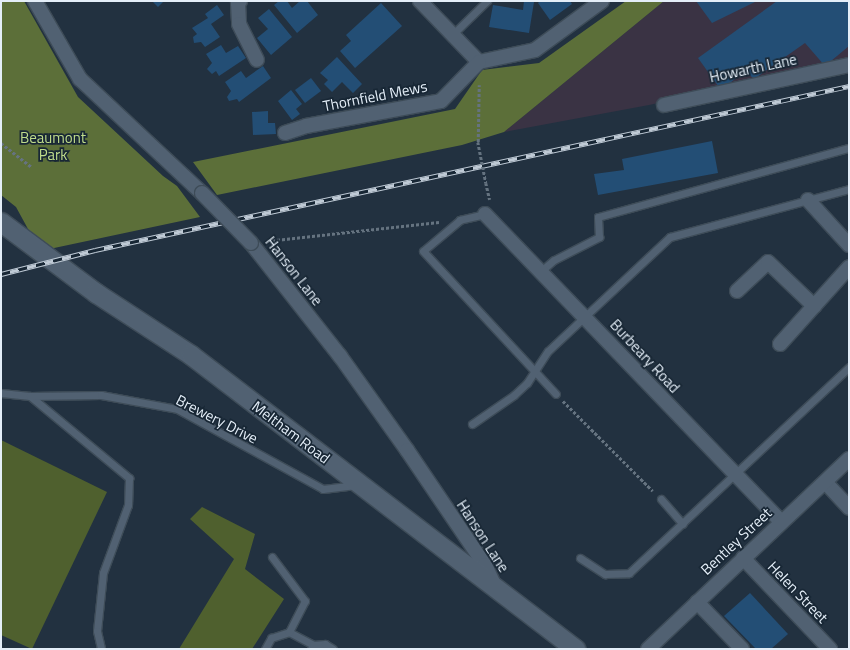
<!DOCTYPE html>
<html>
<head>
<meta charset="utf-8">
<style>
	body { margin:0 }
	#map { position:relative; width:850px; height:650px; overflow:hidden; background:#223140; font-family:"Titillium Web",sans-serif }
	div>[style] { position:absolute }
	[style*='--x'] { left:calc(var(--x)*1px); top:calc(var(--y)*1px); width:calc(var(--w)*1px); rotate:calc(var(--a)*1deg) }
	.industrial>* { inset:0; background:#3a3344 }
	.green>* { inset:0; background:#4f602e }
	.forest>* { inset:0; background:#5c6f39 }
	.building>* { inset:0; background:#234e75 }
	.path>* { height:2.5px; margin-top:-1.25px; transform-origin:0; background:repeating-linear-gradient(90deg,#657380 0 3px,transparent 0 5px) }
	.roads { filter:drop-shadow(1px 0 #3e4c58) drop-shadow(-1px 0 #3e4c58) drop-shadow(0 1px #3e4c58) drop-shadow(0 -1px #3e4c58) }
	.service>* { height:7px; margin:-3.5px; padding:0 3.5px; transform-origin:3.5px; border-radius:3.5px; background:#516172 }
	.minor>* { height:14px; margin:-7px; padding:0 7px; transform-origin:7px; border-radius:7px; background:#516172 }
	.secondary>* { height:19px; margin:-9.5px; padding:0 9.5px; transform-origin:9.5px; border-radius:9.5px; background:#516172 }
	.rail>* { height:4.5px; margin-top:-2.25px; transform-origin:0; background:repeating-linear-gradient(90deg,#182735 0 9px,#bfcad5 0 18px); box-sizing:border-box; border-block:1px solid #bfcad5 }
	.path-bridge>* { height:2.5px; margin-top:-1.25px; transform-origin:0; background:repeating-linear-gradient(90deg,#657380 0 3px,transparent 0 5px) }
	.bridges { filter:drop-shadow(1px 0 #3e4c58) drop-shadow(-1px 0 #3e4c58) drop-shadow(0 1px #3e4c58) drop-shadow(0 -1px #3e4c58) }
	.minor-bridge>* { height:14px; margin:-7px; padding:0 7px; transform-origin:7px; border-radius:7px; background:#516172 }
	span { translate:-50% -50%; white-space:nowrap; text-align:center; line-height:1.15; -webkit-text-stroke:3.5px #182735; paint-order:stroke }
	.street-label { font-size:15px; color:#e4eef8 }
	.park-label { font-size:15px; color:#bfdc8b }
	.frame { position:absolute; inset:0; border:2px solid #e4eef8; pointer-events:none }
</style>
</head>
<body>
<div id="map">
	<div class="industrial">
		<div style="clip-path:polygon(664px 1px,849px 1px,849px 62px,649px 105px,504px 132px)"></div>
	</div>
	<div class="green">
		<div style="clip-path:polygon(1px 440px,107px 492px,32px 649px,1px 635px)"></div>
		<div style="clip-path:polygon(202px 507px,255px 534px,245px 569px,284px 599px,252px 649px,179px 649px,234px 559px,190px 519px)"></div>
	</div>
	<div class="forest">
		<div style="clip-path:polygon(1px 1px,24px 1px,78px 97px,163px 176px,177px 186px,200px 217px,40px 251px,16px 207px,1px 195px)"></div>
		<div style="clip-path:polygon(626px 1px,664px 1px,504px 132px,462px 145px,217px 195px,193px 162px,455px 109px,482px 70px,539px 63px)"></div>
	</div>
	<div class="building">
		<div style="clip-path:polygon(152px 1px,164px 1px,158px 7px)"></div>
		<div style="clip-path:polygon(279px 1px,287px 1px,292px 8px,300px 1px,307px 1px,318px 15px,297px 33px,274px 5px)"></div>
		<div style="clip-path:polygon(524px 1px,534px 2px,529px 33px,489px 27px,493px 5px,523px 10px)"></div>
		<div style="clip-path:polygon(540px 1px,570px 1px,572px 4px,550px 20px,538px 3px)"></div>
		<div style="clip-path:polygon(696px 1px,757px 1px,712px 23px)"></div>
		<div style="clip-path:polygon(777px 1px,849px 1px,849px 46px,825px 66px,805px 43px,754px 79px,745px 71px,721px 90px,698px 58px)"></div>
		<div style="clip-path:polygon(381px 3px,402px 26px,355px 68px,340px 51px,351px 41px,346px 35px)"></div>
		<div style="clip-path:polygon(217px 5px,224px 15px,211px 24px,220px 37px,205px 47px,201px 42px,194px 43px,193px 37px,197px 34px,192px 28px,208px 18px,205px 14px)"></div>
		<div style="clip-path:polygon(269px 9px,292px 37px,271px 55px,257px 38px,268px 29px,258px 18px)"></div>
		<div style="clip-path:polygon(221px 45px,226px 53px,238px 46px,246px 58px,219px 76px,216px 71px,212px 74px,207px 69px,212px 63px,206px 54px)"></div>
		<div style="clip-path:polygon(337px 57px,362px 84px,353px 93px,342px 82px,332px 92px,324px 84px,328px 80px,320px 73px)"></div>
		<div style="clip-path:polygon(263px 66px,271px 78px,239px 102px,237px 99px,229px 101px,227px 97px,231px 91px,225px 82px,241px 71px,246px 78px)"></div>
		<div style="clip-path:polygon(311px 78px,321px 91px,305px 103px,295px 90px)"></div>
		<div style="clip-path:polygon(291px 90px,302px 104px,296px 109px,300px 114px,292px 120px,278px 101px)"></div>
		<div style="clip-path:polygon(268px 111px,268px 123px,275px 123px,276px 134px,253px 135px,252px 112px)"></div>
		<div style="clip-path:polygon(712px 141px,718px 173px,598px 195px,594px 174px,624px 170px,622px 159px)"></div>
		<div style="clip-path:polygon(750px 593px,788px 634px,771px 649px,756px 649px,724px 616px)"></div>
	</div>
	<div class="path">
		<div style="--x:478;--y:142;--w:57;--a:-89"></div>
		<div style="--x:1;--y:143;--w:39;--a:38"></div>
		<div style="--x:486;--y:183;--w:17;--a:77"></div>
		<div style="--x:267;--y:241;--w:173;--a:-6.3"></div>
		<div style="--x:563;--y:401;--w:127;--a:45"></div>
	</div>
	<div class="roads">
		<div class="service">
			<div style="--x:452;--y:35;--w:49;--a:-44.2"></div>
			<div style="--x:485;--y:214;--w:26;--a:167"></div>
			<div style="--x:460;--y:220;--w:48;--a:140"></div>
			<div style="--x:423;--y:251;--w:195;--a:47.1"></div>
			<div style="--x:540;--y:272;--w:18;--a:-41"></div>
			<div style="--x:554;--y:260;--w:51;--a:-27.1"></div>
			<div style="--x:599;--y:237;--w:20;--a:-93"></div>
			<div style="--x:598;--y:217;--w:260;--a:-15.4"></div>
			<div style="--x:1;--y:393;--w:29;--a:6"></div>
			<div style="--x:30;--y:396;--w:129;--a:39.6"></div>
			<div style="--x:129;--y:478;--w:27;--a:92"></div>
			<div style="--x:128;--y:505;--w:72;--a:110.2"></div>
			<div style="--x:103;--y:573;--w:58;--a:95.9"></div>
			<div style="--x:97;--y:631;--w:18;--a:77"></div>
			<div style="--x:30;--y:396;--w:71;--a:-0.8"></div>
			<div style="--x:101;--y:395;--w:77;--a:10.4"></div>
			<div style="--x:177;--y:409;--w:166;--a:28.7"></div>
			<div style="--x:323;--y:489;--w:33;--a:-7"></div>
			<div style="--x:472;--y:424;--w:51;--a:-34.6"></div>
			<div style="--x:514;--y:395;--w:18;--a:-43"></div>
			<div style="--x:527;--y:383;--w:38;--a:-57"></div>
			<div style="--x:548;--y:351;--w:167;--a:-43.1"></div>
			<div style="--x:670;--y:237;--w:185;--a:-15"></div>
			<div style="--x:661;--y:499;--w:33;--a:49"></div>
			<div style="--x:580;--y:558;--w:30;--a:33"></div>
			<div style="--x:605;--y:574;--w:24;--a:-2"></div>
			<div style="--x:629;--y:573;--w:301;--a:-43.1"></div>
			<div style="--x:289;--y:632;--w:27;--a:28"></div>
			<div style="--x:313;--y:645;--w:4;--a:117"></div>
			<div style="--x:313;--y:645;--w:12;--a:-5"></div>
			<div style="--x:325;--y:644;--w:9;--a:32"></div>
			<div style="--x:265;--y:649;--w:13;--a:-61"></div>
			<div style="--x:271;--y:638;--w:19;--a:-18"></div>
			<div style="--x:289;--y:632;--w:35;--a:-63"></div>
			<div style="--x:305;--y:601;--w:55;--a:-126.9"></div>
		</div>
		<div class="minor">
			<div style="--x:35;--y:1;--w:90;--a:60"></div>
			<div style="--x:80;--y:79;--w:167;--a:43.1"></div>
			<div style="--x:240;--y:1;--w:3;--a:135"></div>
			<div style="--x:238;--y:3;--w:21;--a:87"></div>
			<div style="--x:239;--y:24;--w:40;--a:63.4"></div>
			<div style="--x:420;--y:1;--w:85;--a:46"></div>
			<div style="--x:479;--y:62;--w:57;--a:-12.1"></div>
			<div style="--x:535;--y:50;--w:83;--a:-36.2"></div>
			<div style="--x:664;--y:105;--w:189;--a:-12.2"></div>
			<div style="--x:285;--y:133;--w:22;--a:-18"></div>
			<div style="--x:306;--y:126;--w:137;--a:-10.5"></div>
			<div style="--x:441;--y:101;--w:54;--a:-45.7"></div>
			<div style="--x:808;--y:200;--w:61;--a:47.7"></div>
			<div style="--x:485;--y:214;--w:427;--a:46.1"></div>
			<div style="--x:251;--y:243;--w:144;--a:51.8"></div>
			<div style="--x:340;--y:356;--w:115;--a:54.5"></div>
			<div style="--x:407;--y:450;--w:139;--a:55.9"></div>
			<div style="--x:485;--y:565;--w:23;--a:65"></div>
			<div style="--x:737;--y:291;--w:42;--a:-43.1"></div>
			<div style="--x:768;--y:262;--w:64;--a:43.7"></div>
			<div style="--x:780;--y:344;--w:103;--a:-48.1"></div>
			<div style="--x:826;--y:483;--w:34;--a:47"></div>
			<div style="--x:743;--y:558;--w:126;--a:46.3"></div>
			<div style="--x:697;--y:602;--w:65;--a:46.2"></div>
			<div style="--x:648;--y:649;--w:277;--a:-43.4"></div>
		</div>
		<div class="secondary">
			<div style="--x:1;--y:222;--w:119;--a:36.8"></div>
			<div style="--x:96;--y:293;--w:113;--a:33.1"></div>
			<div style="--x:191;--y:355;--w:484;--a:37.4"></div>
		</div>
	</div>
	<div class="rail">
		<div style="--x:1;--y:274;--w:97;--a:-14.3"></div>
		<div style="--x:95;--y:250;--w:772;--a:-12.27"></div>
	</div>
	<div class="path-bridge">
		<div style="--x:478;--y:142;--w:42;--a:79"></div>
	</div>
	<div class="bridges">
		<div class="minor-bridge">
			<div style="--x:202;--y:193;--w:70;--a:45.6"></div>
		</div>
	</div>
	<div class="street-label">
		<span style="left:753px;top:68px;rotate:-12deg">Howarth Lane</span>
		<span style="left:375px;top:96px;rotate:-11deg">Thornfield Mews</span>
		<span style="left:294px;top:271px;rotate:52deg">Hanson Lane</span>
		<span style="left:645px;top:356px;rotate:47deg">Burbeary Road</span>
		<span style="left:217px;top:419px;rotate:27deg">Brewery Drive</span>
		<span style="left:291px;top:432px;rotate:37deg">Meltham Road</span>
		<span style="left:483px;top:536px;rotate:57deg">Hanson Lane</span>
		<span style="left:736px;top:541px;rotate:-43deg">Bentley Street</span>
		<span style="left:798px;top:592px;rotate:46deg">Helen Street</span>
	</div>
	<div class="park-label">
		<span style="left:53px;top:146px">Beaumont<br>Park</span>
	</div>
	<div class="frame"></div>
</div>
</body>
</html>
